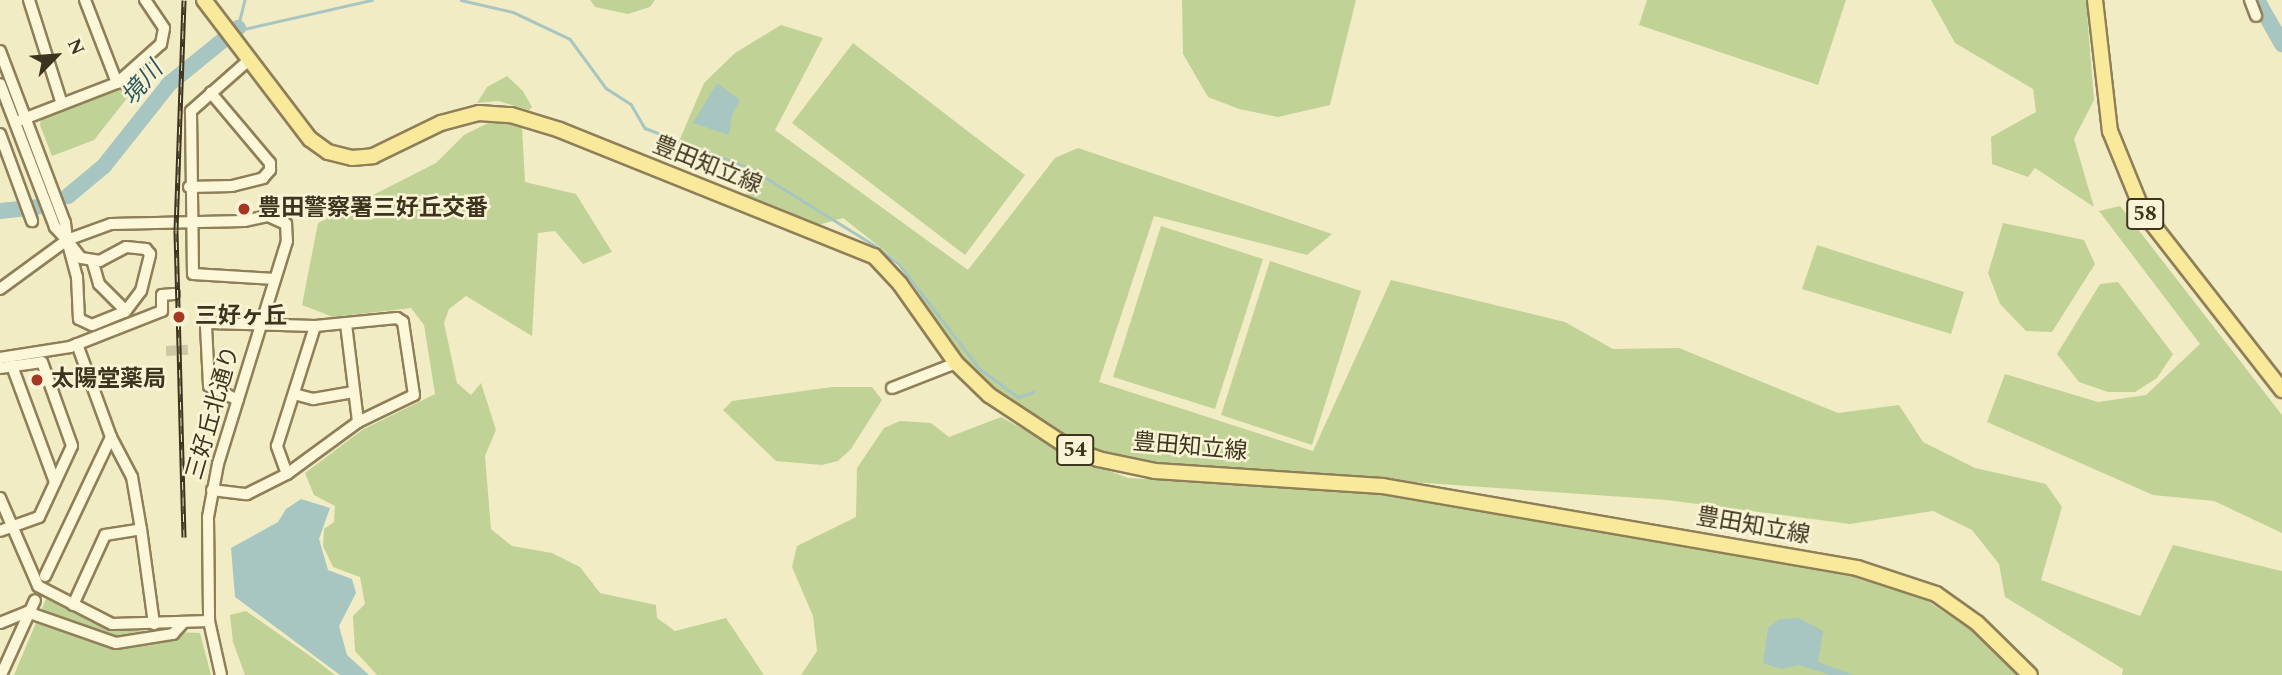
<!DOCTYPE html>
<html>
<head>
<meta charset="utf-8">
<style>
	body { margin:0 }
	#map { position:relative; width:2282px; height:675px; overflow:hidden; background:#f2ecc5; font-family:Spectral,"Noto Sans JP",serif }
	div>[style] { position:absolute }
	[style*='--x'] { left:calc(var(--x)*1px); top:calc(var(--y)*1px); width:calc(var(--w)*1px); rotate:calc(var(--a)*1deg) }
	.green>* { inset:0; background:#c1d297 }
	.water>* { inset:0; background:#a7c5c1 }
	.stream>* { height:2.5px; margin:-1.25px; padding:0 1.25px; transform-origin:1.25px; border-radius:1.25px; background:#a7c5c1 }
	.river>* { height:16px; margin:-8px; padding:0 8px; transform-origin:8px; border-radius:8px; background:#a7c5c1 }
	.minor-tunnel>* { height:10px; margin-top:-5px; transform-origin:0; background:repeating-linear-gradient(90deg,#cec7a4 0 10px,transparent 0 15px) }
	.roads { filter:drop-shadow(2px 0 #8f7f59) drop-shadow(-2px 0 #8f7f59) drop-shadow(0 2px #8f7f59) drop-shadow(0 -2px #8f7f59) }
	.minor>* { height:10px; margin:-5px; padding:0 5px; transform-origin:5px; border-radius:5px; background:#fcf7d9 }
	.major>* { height:14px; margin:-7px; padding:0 7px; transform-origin:7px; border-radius:7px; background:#f8ea9a }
	.rail>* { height:5px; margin-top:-2.5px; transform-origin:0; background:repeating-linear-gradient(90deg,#f9f4d5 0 8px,#3e331e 0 16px); box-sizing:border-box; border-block:2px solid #3e331e }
	.dots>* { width:19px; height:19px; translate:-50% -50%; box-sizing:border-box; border:4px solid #f9f4d5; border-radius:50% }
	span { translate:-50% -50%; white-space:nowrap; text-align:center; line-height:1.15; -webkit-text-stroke:5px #f9f4d5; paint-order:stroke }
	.shield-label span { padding:2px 5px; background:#f9f4d5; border:2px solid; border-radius:5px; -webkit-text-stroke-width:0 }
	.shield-label { font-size:21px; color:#3e331e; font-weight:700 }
	.street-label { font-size:23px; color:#3e331e }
	.poi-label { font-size:23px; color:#3e331e; font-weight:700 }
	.left { translate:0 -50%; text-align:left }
	.water-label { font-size:24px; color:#2c595f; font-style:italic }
	.north { position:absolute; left:21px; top:21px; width:70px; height:70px; -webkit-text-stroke:5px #f9f4d5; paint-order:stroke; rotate:65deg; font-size:19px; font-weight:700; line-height:28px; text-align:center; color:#3e331e }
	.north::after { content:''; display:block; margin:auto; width:24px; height:32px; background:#3e331e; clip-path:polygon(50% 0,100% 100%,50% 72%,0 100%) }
</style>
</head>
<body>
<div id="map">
	<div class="green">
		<div style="clip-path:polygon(590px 0,655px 0,650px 7px,628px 14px,595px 7px)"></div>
		<div style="clip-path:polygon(1182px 0,1356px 0,1330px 105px,1278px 117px,1239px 109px,1208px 97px,1183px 54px)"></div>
		<div style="clip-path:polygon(1647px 0,1846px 0,1818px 85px,1639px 25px)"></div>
		<div style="clip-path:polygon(1931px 0,2086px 0,2094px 100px,2074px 139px,2094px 207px,2035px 168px,2028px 177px,1992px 164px,1991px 137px,2036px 112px,2033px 89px,1955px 43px)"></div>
		<div style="clip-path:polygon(781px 25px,823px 38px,775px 130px,968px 270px,1055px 158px,1078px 148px,1332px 234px,1307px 255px,1154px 216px,1099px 382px,1313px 451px,1391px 280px,1565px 322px,1613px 349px,1679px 348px,1838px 413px,1899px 405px,1923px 442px,1975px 468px,2046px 484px,2062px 507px,2041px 580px,2140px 616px,2173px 545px,2282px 571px,2282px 675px,2122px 675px,2123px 669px,2005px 597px,1999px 564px,1972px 530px,1933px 511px,1850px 524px,1667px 500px,1182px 466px,1087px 449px,979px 378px,944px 334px,900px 263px,843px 218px,818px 225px,746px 197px,746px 172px,677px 146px,704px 83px,735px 53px)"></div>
		<div style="clip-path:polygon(853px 43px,1025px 175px,965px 255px,792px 123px)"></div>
		<div style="clip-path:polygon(507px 76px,523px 91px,532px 107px,529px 110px,498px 101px,477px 103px,487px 87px)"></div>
		<div style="clip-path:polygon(119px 86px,128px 97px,94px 140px,52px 156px,40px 125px,41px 116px)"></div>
		<div style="clip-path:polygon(492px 121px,522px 127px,525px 182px,576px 194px,612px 252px,583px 264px,555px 231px,538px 233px,532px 336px,466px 296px,449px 309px,444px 323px,457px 383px,471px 395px,481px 383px,496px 430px,485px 456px,491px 529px,512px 546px,552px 553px,580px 567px,600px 593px,656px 605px,657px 618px,675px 631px,726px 618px,764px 675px,377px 675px,355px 651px,353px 616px,365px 604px,360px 577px,333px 567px,323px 546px,324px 529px,334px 522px,335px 506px,314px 495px,305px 473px,362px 430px,435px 394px,424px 325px,411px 308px,333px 317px,302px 305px,318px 223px,436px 163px,464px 135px)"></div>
		<div style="clip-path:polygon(2120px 206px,2282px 415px,2282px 533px,2214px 501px,2153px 495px,1987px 422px,2005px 374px,2098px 402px,2146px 395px,2200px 344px,2099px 211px)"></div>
		<div style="clip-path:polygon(2003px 223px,2084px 240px,2095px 264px,2052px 332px,2026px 331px,2000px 304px,1988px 273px)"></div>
		<div style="clip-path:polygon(1161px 226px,1263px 259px,1215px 409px,1113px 377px)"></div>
		<div style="clip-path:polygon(1817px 245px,1964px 292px,1951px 334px,1802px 289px)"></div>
		<div style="clip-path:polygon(1270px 261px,1361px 291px,1312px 445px,1221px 415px)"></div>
		<div style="clip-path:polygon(2118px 282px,2173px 354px,2157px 378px,2135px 392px,2108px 392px,2079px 382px,2057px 354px,2100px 284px)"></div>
		<div style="clip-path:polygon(832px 387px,872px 387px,882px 400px,851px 449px,838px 461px,822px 465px,776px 461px,723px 410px,732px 401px)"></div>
		<div style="clip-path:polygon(1001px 417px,1076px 458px,1128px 478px,1375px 491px,1832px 570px,1911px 590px,1971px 630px,2020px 675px,801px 675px,817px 651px,813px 616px,792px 567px,797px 546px,856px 517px,857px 468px,884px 428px,900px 421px,931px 423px,949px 437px)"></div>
		<div style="clip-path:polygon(46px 599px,122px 630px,200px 633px,211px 675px,14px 675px)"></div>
		<div style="clip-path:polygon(246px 611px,313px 658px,335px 675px,245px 675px,233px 642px,230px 615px)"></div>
	</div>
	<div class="water">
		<div style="clip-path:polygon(717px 83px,740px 100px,732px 115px,729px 135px,693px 123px)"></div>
		<div style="clip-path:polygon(301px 499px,330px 508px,319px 539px,328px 570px,352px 579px,356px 593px,339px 626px,347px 655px,369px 675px,340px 675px,235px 597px,231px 548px,278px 522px,286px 509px)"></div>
		<div style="clip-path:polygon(1799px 618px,1823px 631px,1818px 662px,1854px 675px,1830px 675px,1799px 665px,1781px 669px,1763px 663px,1768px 628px,1780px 619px)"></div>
	</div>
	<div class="stream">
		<div style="--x:245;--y:0;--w:29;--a:104"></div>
		<div style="--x:238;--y:28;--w:6;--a:9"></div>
		<div style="--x:244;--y:29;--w:131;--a:-12.8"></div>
		<div style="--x:461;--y:0;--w:53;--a:13"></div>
		<div style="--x:513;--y:12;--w:63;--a:25.3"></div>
		<div style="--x:570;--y:39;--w:61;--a:53.7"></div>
		<div style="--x:606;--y:88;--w:30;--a:33"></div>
		<div style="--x:631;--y:104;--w:28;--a:60"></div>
		<div style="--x:645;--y:128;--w:112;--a:20.9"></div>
		<div style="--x:750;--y:168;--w:146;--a:31.8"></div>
		<div style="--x:874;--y:245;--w:31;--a:37"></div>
		<div style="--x:899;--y:264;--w:131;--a:52.4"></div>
		<div style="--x:979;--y:368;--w:49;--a:36.6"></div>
		<div style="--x:1018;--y:397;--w:16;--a:-18"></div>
	</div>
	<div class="river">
		<div style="--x:2257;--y:0;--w:51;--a:60.4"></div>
		<div style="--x:68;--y:196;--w:47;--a:-39.8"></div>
		<div style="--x:104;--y:166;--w:105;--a:-51.6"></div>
		<div style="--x:169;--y:84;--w:89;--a:-39.1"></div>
		<div style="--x:0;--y:211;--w:37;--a:-6"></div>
	</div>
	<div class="minor-tunnel">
		<div style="--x:166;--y:351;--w:22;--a:-3"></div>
	</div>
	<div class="roads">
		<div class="minor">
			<div style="--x:29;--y:0;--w:109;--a:72.4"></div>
			<div style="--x:85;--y:0;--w:89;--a:68.9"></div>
			<div style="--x:2250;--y:0;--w:17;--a:69"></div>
			<div style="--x:0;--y:51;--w:184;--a:69.3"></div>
			<div style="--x:65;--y:223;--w:17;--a:83"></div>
			<div style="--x:67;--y:240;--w:38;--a:75"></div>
			<div style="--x:77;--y:277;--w:42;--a:87.3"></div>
			<div style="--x:79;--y:319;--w:14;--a:25"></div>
			<div style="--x:92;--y:325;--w:35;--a:-22"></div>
			<div style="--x:125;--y:312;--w:26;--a:-53"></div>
			<div style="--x:141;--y:291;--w:38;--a:-76"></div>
			<div style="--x:150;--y:254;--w:6;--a:-129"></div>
			<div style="--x:146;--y:249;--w:20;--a:-174"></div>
			<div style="--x:126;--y:247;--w:30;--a:152"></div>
			<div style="--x:100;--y:261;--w:19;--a:-171"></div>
			<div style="--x:81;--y:258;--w:23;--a:-128"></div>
			<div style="--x:67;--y:240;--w:18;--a:-133"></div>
			<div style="--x:55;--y:227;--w:153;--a:-111"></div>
			<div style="--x:250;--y:59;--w:79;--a:138.6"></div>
			<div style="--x:191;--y:111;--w:163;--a:89.3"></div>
			<div style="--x:193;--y:274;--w:82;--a:3.5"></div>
			<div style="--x:21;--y:120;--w:103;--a:-21.1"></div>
			<div style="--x:117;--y:83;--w:59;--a:-41.6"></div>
			<div style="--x:161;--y:44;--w:16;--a:-79"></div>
			<div style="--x:164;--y:28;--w:34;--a:-124"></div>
			<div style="--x:0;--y:134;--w:93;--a:69.8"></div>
			<div style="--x:189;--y:187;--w:43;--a:-1.3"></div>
			<div style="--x:232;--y:186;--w:32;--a:-14"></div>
			<div style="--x:263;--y:178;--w:11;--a:-49"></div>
			<div style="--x:270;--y:170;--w:7;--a:-90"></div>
			<div style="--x:270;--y:163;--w:92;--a:-130.1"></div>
			<div style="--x:93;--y:263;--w:22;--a:74"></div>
			<div style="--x:99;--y:284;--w:38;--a:45"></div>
			<div style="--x:0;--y:289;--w:83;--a:-36.2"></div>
			<div style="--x:67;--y:240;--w:47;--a:-20"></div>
			<div style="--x:111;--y:224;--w:133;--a:-1.3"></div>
			<div style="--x:244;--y:221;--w:25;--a:-12"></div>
			<div style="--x:268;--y:216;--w:20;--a:24"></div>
			<div style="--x:286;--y:224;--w:17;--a:87"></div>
			<div style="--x:287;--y:241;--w:233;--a:107.2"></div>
			<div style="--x:218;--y:464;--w:54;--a:100.7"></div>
			<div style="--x:208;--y:517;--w:104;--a:89.4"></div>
			<div style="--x:209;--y:621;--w:55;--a:77.5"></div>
			<div style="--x:346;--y:324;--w:99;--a:83"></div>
			<div style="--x:0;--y:358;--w:71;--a:-8.9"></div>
			<div style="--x:70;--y:347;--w:99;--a:-21.4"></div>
			<div style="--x:162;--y:311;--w:16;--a:-90"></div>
			<div style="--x:162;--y:295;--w:12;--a:-5"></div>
			<div style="--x:12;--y:366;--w:124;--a:69.7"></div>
			<div style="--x:0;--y:368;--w:42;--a:-8.1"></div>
			<div style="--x:42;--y:362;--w:89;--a:70.3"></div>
			<div style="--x:72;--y:446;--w:78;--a:114.9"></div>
			<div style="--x:39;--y:517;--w:41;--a:160.3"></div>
			<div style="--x:892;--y:388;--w:69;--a:-21.3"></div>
			<div style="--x:294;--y:394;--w:20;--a:15"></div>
			<div style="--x:313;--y:399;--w:41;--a:-9.9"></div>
			<div style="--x:111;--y:437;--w:45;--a:62.3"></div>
			<div style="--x:132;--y:477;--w:53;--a:80.2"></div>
			<div style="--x:287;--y:474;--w:30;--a:-110"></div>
			<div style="--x:277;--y:446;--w:126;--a:-72.4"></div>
			<div style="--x:212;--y:490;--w:35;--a:7"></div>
			<div style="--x:247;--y:494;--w:45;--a:-26.6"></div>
			<div style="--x:287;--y:474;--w:88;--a:-36.2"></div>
			<div style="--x:358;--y:422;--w:62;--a:-25.7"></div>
			<div style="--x:414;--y:395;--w:74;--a:-98.6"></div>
			<div style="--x:403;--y:322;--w:7;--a:-146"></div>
			<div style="--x:397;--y:318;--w:82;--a:174.4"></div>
			<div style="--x:315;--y:326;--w:105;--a:-178.4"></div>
			<div style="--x:210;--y:323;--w:5;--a:143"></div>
			<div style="--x:206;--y:326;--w:60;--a:87.1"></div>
			<div style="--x:209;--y:386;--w:32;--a:26"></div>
			<div style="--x:0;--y:498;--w:96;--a:66.6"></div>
			<div style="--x:38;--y:586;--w:83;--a:27.2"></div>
			<div style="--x:112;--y:624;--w:97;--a:-1.8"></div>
			<div style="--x:45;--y:576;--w:154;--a:-64.6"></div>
			<div style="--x:111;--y:437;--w:99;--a:-110.1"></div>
			<div style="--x:73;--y:605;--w:77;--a:-65.4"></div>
			<div style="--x:105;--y:535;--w:36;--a:-9"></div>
			<div style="--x:141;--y:529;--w:96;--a:82.2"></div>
			<div style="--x:0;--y:623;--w:29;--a:-22"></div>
			<div style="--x:27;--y:612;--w:94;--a:19.2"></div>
			<div style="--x:116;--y:643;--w:58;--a:-9"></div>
			<div style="--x:173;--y:634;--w:15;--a:-48"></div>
			<div style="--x:1;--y:675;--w:82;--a:-65.6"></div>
		</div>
		<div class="major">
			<div style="--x:204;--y:0;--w:175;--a:52.7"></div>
			<div style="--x:310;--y:139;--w:22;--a:36"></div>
			<div style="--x:328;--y:152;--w:25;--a:14"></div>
			<div style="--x:352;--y:158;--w:21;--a:-5"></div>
			<div style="--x:373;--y:156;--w:76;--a:-25.9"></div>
			<div style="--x:441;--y:123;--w:39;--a:-15"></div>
			<div style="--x:479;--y:113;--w:32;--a:4"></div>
			<div style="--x:511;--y:115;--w:51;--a:17"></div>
			<div style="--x:560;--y:130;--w:338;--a:21.9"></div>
			<div style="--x:874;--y:256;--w:38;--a:47"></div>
			<div style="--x:900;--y:284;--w:97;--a:54.7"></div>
			<div style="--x:956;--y:363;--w:46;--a:44.1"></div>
			<div style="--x:989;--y:395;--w:98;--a:33.4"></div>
			<div style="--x:1071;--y:449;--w:29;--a:20"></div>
			<div style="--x:1098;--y:459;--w:58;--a:11.9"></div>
			<div style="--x:1155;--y:471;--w:228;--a:3.8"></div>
			<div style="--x:1383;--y:486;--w:481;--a:9.8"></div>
			<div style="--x:1857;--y:568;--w:83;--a:18.2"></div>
			<div style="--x:1936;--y:594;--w:50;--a:35.3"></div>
			<div style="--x:1977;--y:623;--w:74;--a:44.5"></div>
			<div style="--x:2095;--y:0;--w:132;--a:83.5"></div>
			<div style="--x:2110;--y:131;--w:87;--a:67.8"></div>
			<div style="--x:2143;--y:212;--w:226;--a:52"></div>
		</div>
	</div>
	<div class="rail">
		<div style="--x:184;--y:537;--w:307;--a:-91.5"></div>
		<div style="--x:176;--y:230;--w:230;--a:-88"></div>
	</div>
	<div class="dots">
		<div style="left:244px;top:209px;background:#a43823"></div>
		<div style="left:179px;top:317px;background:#a43823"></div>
		<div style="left:37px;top:380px;background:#a43823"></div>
	</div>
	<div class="shield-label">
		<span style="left:2145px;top:214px">58</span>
		<span style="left:1075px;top:450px">54</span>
	</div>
	<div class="street-label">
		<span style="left:707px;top:166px;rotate:22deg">豊田知立線</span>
		<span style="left:214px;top:413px;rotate:-74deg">三好丘北通り</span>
		<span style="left:1190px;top:448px;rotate:5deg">豊田知立線</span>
		<span style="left:1753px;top:527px;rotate:10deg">豊田知立線</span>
	</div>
	<div class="poi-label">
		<span class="left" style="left:258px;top:209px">豊田警察署三好丘交番</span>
		<span class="left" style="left:195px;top:317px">三好ヶ丘</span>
		<span class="left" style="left:51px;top:380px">太陽堂薬局</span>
	</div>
	<div class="water-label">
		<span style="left:143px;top:84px;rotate:-49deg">境川</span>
	</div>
	<div class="north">N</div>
</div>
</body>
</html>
